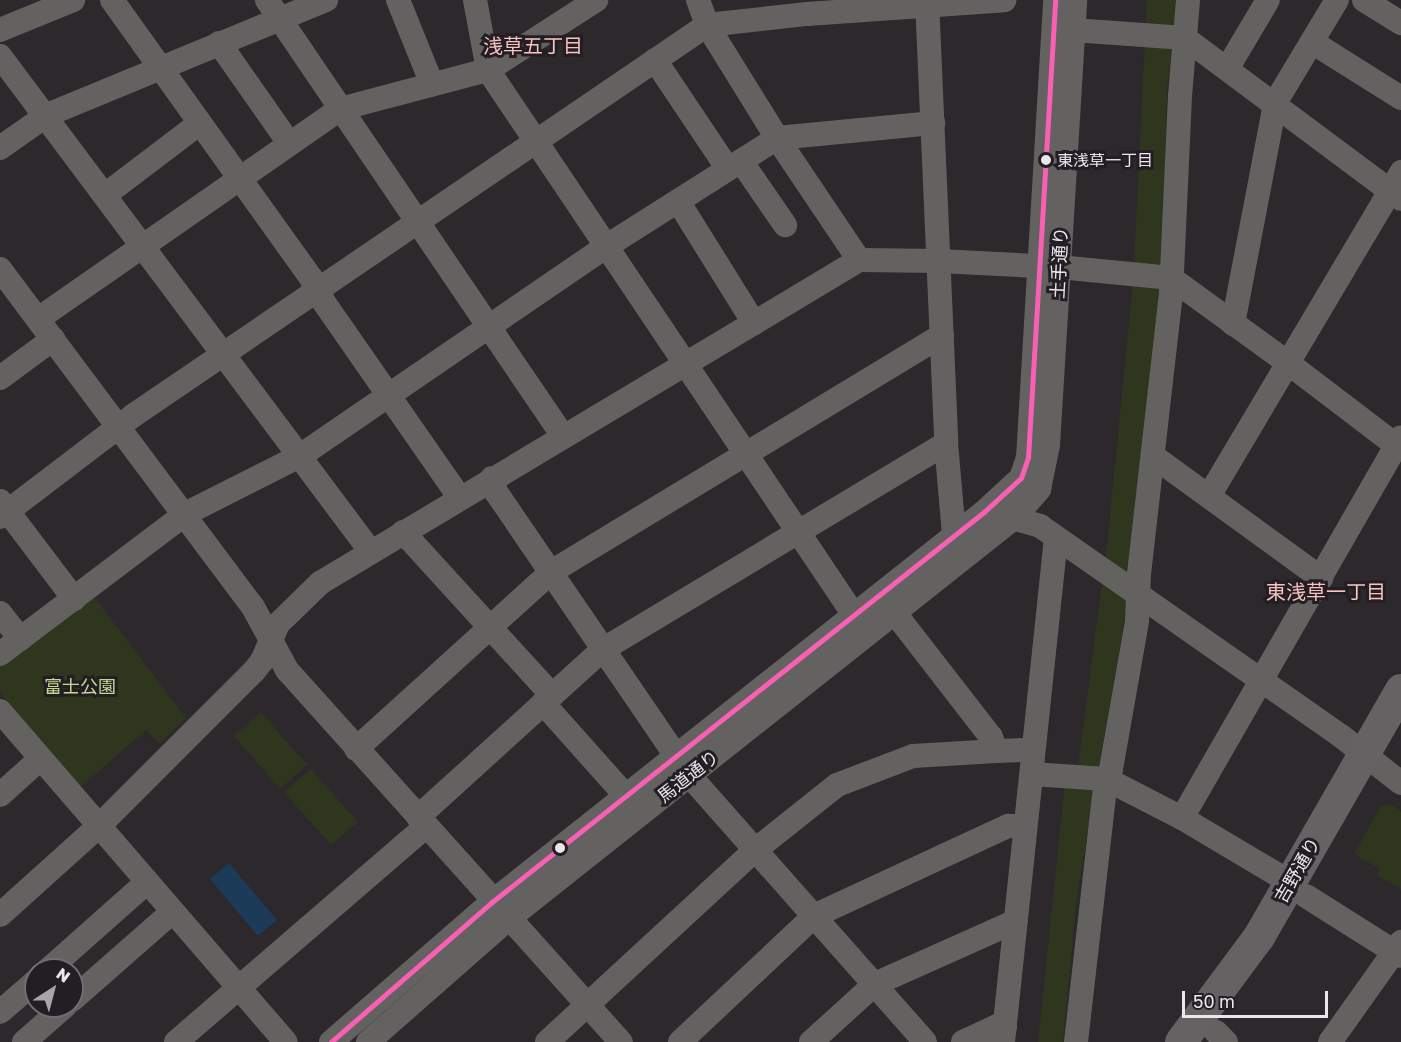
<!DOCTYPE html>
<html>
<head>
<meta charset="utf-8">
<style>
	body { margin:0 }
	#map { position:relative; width:1401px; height:1042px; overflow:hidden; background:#2c282c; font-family:"Golos Text","Noto Sans JP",sans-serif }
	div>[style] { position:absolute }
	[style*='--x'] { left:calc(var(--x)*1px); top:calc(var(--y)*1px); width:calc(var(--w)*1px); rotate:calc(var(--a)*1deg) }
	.green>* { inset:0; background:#2f361e }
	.water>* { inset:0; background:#1b3b58 }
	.minor>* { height:24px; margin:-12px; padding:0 12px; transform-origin:12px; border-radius:12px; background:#636261 }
	.major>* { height:32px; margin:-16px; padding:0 16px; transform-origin:16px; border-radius:16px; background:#646262 }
	.bus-1>* { height:4.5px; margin:-2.25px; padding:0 2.25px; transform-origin:2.25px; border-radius:2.25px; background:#f860b3 }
	.dots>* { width:16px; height:16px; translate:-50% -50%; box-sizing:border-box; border:3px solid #231d24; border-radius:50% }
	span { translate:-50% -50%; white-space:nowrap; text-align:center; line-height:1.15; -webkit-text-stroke:6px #231d24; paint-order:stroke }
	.bus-label { font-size:16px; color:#eae6eb }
	.left { translate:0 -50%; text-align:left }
	.street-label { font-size:18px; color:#eae6eb }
	.park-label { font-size:18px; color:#c3d990 }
	.neighbourhood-label { font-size:20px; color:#f7c4bd }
	.north { position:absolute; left:24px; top:958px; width:60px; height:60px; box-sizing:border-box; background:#231d24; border:2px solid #736d74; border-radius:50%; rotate:36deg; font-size:16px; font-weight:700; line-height:24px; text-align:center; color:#eae6eb }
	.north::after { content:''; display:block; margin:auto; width:21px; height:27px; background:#a8a4a8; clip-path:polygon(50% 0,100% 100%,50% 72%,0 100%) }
	.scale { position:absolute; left:1182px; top:991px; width:146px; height:27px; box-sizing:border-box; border:3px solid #eae6eb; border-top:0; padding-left:8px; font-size:18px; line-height:21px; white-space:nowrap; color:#eae6eb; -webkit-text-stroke:4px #231d24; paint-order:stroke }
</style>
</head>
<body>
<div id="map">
	<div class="green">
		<div style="clip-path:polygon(1147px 0,1178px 0,1167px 89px,1163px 264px,1126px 611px,1077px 896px,1063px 1042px,1038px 1042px,1065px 782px,1078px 767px,1107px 545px,1133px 284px)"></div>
		<div style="clip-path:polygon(91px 593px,186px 718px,159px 744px,146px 730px,79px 788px,0 692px,0 664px)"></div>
		<div style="clip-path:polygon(261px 712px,307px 765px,280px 789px,234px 736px)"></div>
		<div style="clip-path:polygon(311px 769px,358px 822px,331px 845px,284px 792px)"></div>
		<div style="clip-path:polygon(1393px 805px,1401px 812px,1401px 889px,1377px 875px,1380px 869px,1354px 854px,1381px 806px)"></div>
	</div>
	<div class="water">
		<div style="clip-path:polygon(229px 863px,277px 920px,258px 936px,210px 879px)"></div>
	</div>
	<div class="minor">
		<div style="--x:112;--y:0;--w:342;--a:54.4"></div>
		<div style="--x:311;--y:278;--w:26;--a:62"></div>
		<div style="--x:323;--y:301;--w:240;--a:55.2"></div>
		<div style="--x:267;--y:0;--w:527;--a:55.83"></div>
		<div style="--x:398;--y:0;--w:91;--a:68"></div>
		<div style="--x:475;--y:0;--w:71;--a:79.5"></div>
		<div style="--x:488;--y:70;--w:656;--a:56.12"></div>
		<div style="--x:698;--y:0;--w:27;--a:70"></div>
		<div style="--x:707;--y:25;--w:133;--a:58.2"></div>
		<div style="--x:777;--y:138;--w:147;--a:56.1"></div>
		<div style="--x:927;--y:0;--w:443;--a:87.5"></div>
		<div style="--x:946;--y:443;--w:92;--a:85"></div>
		<div style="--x:1364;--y:0;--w:44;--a:31.9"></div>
		<div style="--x:0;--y:30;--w:79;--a:-22.3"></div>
		<div style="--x:1073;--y:30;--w:112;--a:4.1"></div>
		<div style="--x:1185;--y:38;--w:269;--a:36.7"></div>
		<div style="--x:1312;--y:42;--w:105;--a:32.2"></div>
		<div style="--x:219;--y:43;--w:122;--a:55"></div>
		<div style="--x:0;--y:56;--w:619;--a:53.2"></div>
		<div style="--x:655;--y:60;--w:131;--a:56.2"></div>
		<div style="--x:1227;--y:69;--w:80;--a:-59.3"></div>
		<div style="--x:0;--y:148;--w:57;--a:-35.1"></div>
		<div style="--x:47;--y:115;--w:302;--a:-22.4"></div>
		<div style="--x:741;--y:161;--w:78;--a:55.5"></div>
		<div style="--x:105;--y:195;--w:119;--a:-37.2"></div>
		<div style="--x:678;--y:201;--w:144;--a:58.1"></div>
		<div style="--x:0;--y:269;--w:422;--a:53.2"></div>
		<div style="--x:253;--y:607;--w:72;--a:61.6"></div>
		<div style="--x:287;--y:670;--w:500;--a:48.1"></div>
		<div style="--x:38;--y:319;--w:368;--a:-34.8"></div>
		<div style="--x:340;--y:109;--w:153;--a:-14.8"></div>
		<div style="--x:488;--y:70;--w:129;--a:-32.9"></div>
		<div style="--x:1233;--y:324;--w:225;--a:-79.2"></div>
		<div style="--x:1275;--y:103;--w:120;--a:-59"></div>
		<div style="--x:0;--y:378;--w:66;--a:-36.3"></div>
		<div style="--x:1153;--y:456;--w:208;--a:36"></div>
		<div style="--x:492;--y:478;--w:15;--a:74"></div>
		<div style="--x:496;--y:492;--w:320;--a:55.7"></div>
		<div style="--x:1209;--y:496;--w:377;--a:-59.3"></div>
		<div style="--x:0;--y:501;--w:123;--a:52.9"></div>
		<div style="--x:1002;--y:515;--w:40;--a:16"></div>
		<div style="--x:1040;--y:526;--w:367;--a:34.9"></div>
		<div style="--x:1341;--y:736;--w:76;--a:38.1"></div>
		<div style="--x:0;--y:517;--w:168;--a:-37.3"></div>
		<div style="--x:134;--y:415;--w:693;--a:-34.24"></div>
		<div style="--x:707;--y:25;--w:101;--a:-6.3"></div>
		<div style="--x:807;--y:14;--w:198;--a:-4"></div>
		<div style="--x:403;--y:532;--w:221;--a:47.6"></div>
		<div style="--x:894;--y:612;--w:158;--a:52.2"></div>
		<div style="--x:991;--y:737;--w:15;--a:70"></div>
		<div style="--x:996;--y:751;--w:37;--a:-2"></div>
		<div style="--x:0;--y:613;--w:33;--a:52"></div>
		<div style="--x:0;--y:654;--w:232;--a:-37.1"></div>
		<div style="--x:185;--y:514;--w:129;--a:-26.8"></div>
		<div style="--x:300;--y:456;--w:372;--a:-34.4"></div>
		<div style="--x:607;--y:246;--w:201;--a:-32.4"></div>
		<div style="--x:777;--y:138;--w:157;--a:-5.5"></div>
		<div style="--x:543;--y:703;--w:125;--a:48.3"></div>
		<div style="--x:0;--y:711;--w:437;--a:49.2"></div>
		<div style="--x:356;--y:749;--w:263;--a:-42.2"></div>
		<div style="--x:551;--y:572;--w:457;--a:-31.2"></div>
		<div style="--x:1032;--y:774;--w:74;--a:3.9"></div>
		<div style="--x:1106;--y:779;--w:85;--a:27.2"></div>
		<div style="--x:1182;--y:818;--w:126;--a:30.7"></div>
		<div style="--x:689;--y:775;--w:356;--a:48.5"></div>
		<div style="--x:0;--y:795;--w:54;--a:-42"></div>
		<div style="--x:418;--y:817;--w:248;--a:-42.2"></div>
		<div style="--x:602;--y:650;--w:401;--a:-31"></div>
		<div style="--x:1182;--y:818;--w:439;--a:-60.1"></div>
		<div style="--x:1306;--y:896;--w:112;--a:32.3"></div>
		<div style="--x:0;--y:915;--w:133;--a:-42"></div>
		<div style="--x:99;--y:826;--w:219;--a:-45"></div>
		<div style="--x:254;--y:671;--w:13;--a:-51"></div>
		<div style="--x:262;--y:661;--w:40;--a:-66.6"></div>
		<div style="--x:278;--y:624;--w:59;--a:-44.3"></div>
		<div style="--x:320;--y:583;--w:628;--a:-30.93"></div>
		<div style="--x:859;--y:260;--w:80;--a:0.7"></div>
		<div style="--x:939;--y:261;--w:120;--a:2.9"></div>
		<div style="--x:1059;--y:267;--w:113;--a:5.6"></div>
		<div style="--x:1171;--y:278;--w:145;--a:36"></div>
		<div style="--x:1288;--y:363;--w:142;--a:37.3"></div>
		<div style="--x:48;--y:970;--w:131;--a:-41.6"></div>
		<div style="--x:72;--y:1000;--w:133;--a:-41.3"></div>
		<div style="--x:0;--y:1012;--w:48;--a:-40.7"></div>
		<div style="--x:1216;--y:1032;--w:14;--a:45"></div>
		<div style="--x:24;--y:1042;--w:55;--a:-41.3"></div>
		<div style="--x:176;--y:1042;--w:330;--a:-40.8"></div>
		<div style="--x:331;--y:1042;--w:213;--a:-41"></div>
		<div style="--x:492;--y:902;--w:628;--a:-38.4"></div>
		<div style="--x:984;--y:512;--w:50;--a:-42.6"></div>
		<div style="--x:1021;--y:478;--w:21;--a:-71"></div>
		<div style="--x:1028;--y:458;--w:459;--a:-86.6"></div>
		<div style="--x:368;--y:1042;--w:186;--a:-41.3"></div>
		<div style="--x:508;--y:919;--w:647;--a:-38.41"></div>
		<div style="--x:1015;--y:517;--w:37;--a:-49"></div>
		<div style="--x:1039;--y:489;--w:45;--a:-78.4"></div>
		<div style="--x:1048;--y:445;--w:446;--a:-86.5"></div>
		<div style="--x:547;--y:1042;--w:282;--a:-42.7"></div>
		<div style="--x:754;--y:851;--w:106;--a:-38.5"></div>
		<div style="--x:837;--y:785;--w:81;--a:-20.9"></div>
		<div style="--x:913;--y:756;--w:83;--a:-3.4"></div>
		<div style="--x:680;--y:1042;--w:184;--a:-43.2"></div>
		<div style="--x:814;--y:916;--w:214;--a:-24.9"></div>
		<div style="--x:1008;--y:826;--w:17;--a:0"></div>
		<div style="--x:811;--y:1042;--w:86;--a:-42.2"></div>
		<div style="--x:875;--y:984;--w:154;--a:-24.1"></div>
		<div style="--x:963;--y:1042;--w:38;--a:-25"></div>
		<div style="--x:997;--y:1026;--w:8;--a:7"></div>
		<div style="--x:1003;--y:1042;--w:507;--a:-84"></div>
		<div style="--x:1076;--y:1042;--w:265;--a:-83.5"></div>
		<div style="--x:1106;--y:779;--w:11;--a:-63"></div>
		<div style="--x:1111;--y:769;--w:150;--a:-80"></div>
		<div style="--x:1137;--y:621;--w:47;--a:-87.6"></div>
		<div style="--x:1139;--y:574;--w:282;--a:-83.5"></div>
		<div style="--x:1171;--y:294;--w:198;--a:-87.4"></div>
		<div style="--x:1180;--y:96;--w:96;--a:-85.2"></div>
		<div style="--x:1330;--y:1042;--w:123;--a:-54.6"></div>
	</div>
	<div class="major">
		<div style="--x:1181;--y:1042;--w:131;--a:-53.4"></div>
		<div style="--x:1259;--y:937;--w:285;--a:-60.1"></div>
	</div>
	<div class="bus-1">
		<div style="--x:331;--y:1042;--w:213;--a:-41"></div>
		<div style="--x:492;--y:902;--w:628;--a:-38.4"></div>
		<div style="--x:984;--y:512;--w:50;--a:-42.6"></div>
		<div style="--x:1021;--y:478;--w:21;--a:-71"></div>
		<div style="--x:1028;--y:458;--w:459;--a:-86.6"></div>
	</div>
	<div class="dots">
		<div style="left:1046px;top:160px;background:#eae6eb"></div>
		<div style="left:560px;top:848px;background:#eae6eb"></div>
	</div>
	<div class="bus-label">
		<span class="left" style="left:1057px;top:160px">東浅草一丁目</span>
	</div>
	<div class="street-label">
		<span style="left:1059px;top:263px;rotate:-87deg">土手通り</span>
		<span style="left:688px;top:776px;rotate:-38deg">馬道通り</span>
		<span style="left:1297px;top:870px;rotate:-60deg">吉野通り</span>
	</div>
	<div class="park-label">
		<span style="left:80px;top:686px">富士公園</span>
	</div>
	<div class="neighbourhood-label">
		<span style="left:533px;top:45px">浅草五丁目</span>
		<span style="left:1326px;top:591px">東浅草一丁目</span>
	</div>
	<div class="north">N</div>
	<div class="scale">50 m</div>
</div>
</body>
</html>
